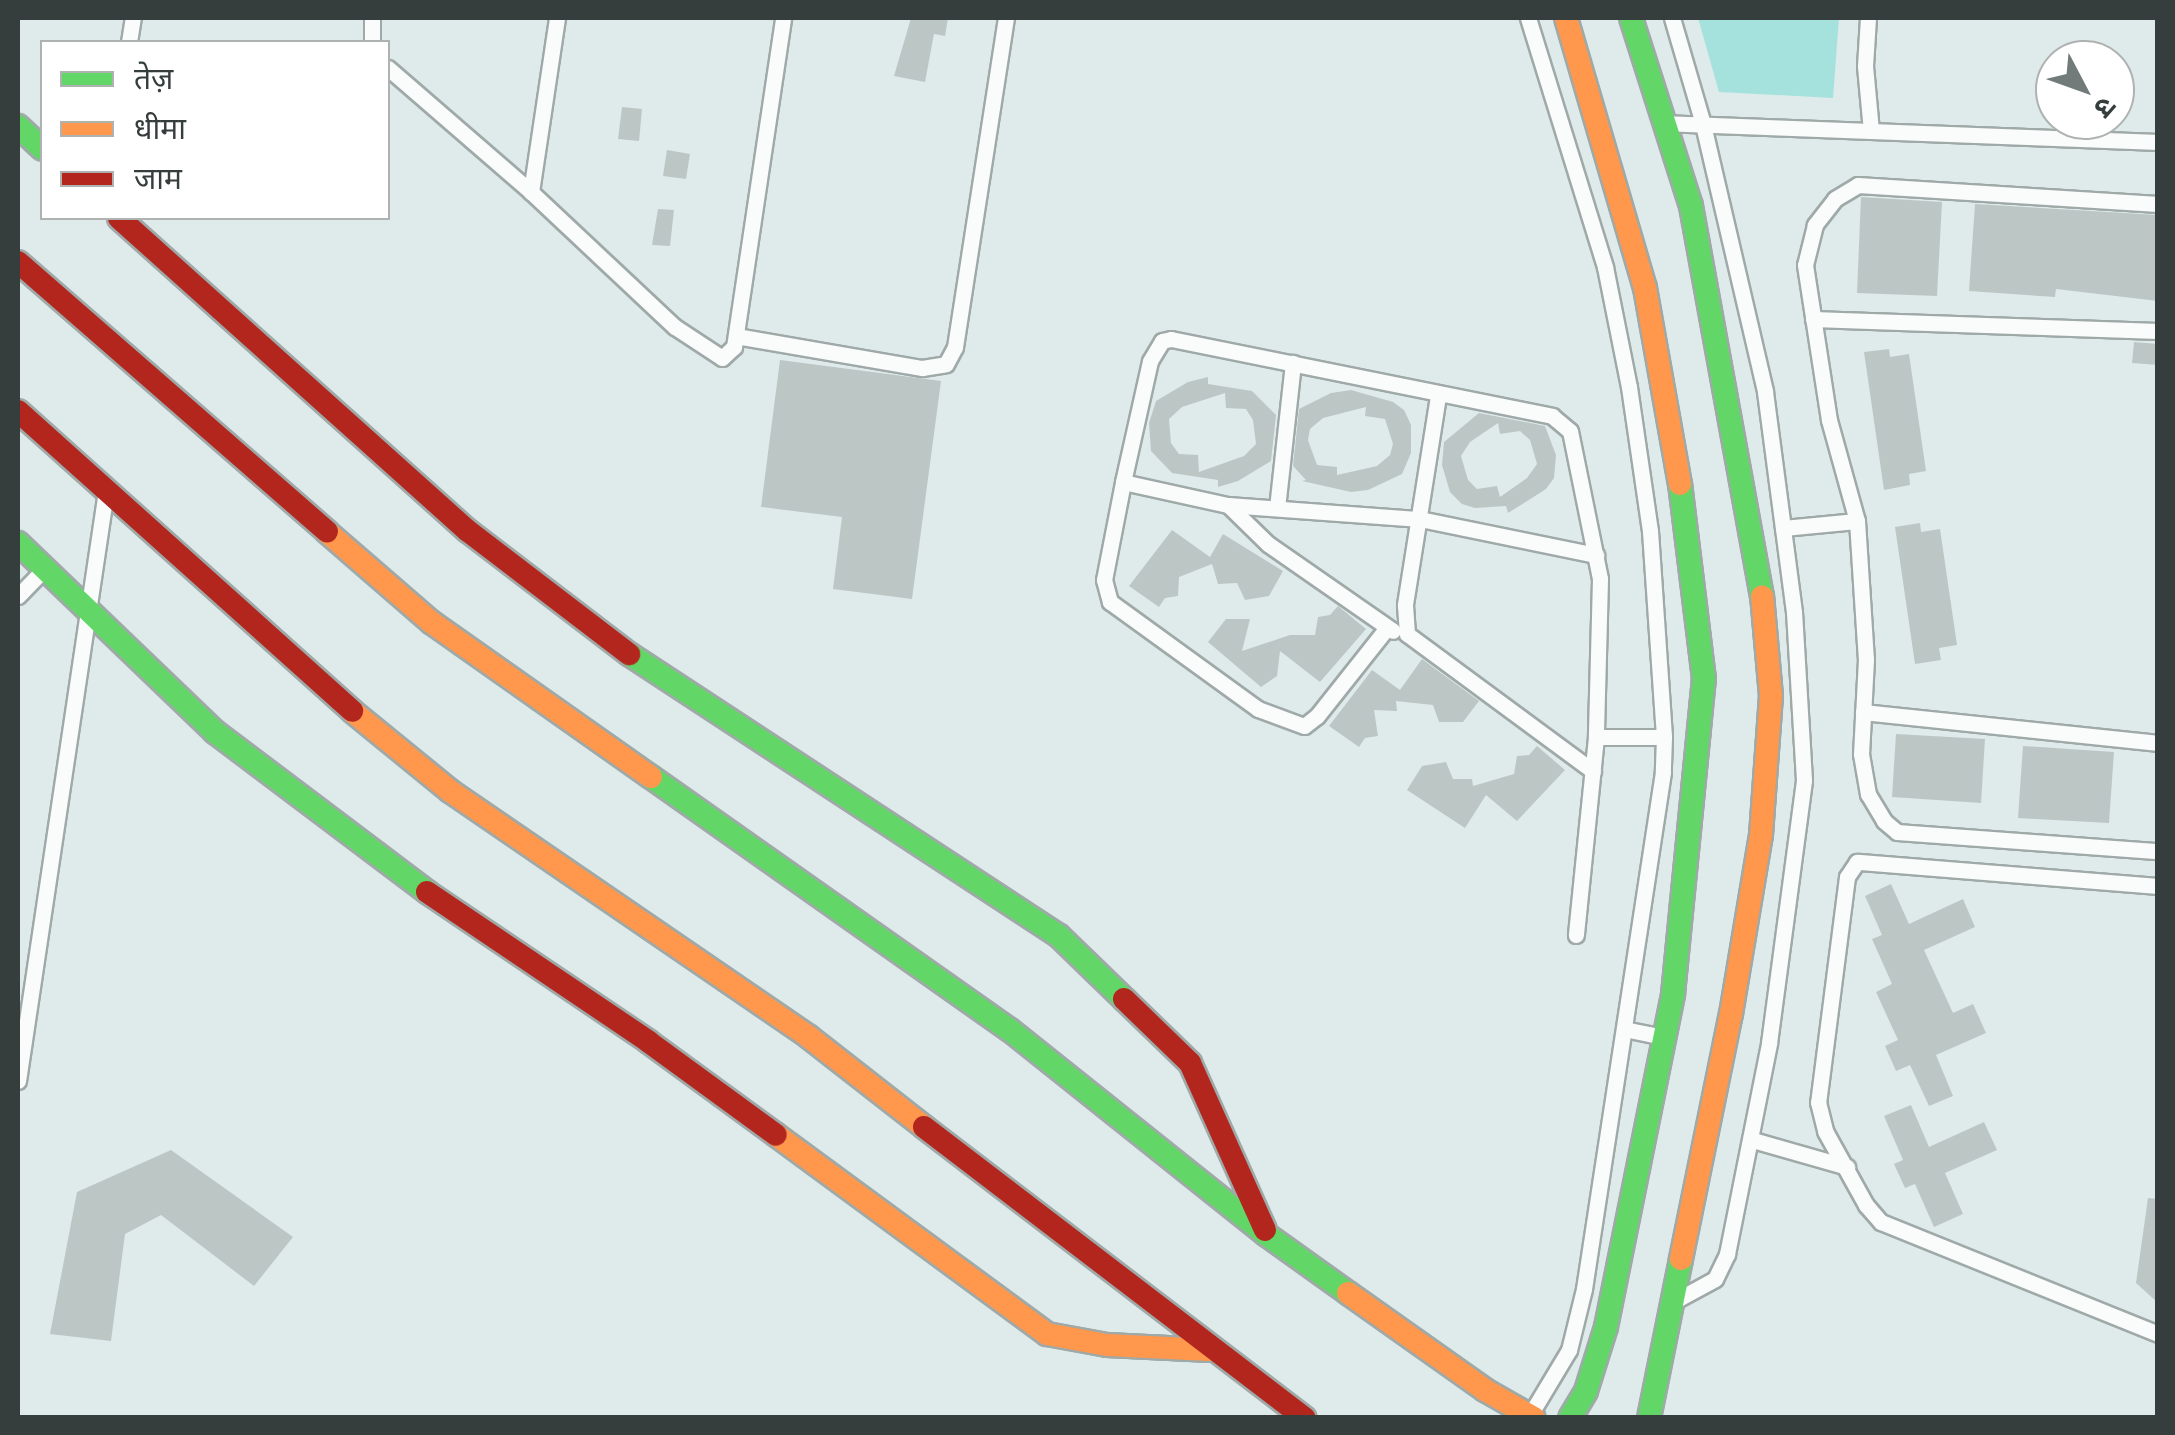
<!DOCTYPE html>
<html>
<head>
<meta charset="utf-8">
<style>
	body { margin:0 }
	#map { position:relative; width:2175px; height:1435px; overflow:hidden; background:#deebea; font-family:Manrope,"Noto Sans Devanagari",sans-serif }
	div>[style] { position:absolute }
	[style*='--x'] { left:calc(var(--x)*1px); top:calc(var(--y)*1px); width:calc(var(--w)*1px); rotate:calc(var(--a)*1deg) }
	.green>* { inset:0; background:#a5e2dd }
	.building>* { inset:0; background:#bcc7c5 }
	.roads { filter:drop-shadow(2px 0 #9fa9a8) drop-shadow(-2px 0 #9fa9a8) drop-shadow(0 2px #9fa9a8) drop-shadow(0 -2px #9fa9a8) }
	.street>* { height:15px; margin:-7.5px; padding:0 7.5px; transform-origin:7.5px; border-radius:7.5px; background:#fafcfc }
	.fast>* { height:22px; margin:-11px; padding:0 11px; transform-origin:11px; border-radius:11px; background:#63d668 }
	.slow>* { height:22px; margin:-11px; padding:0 11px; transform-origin:11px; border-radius:11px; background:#ff974d }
	.jam>* { height:22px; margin:-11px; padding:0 11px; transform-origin:11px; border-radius:11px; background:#b3261e }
	span { translate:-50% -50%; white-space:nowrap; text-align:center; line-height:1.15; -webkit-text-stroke:9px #fff; paint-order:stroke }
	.frame { position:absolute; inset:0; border:20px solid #353e3d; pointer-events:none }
	.legend { position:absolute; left:40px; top:40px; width:350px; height:180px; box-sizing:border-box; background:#fff; border:2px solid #aeb2b1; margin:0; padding:12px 18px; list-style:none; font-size:30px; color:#353e3d }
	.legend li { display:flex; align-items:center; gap:20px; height:50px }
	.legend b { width:50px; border:2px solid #aeb2b1 }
	.north { position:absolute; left:2035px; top:40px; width:100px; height:100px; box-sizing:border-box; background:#fff; border:2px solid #aeb2b1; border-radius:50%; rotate:131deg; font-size:28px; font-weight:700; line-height:40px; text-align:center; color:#353e3d }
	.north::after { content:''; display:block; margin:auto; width:35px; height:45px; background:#707b7a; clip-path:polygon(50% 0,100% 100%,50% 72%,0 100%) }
</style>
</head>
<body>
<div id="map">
	<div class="green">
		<div style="clip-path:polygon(1698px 18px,1839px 18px,1833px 98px,1719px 92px)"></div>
	</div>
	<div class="building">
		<div style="clip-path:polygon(911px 18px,948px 18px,945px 36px,934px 34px,925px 82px,894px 76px)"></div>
		<div style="clip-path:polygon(622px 107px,642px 109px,639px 141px,618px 139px)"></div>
		<div style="clip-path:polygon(667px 150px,690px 154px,686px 179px,663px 176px)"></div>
		<div style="clip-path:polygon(1861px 197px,1942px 202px,1937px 296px,1857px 293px)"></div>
		<div style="clip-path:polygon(1975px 204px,2158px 215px,2158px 301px,2056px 289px,2055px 297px,1969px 291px)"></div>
		<div style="clip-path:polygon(658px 209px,674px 210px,670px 246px,652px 245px)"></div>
		<div style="clip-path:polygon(2134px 342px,2158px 344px,2158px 365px,2132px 363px)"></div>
		<div style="clip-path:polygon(1889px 349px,1890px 357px,1909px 354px,1926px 471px,1909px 474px,1910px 485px,1884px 490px,1864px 352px)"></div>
		<div style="clip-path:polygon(780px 360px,941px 381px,912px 599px,833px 589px,842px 517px,761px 507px)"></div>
		<div style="clip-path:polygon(evenodd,1208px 377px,1208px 384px,1252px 391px,1276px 415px,1271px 461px,1238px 481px,1218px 487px,1218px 480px,1172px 473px,1151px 451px,1149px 423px,1156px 401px,1188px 382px,1208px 377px,1225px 393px,1226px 408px,1246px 409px,1253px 420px,1256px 444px,1244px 456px,1199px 472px,1198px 455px,1179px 454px,1171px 443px,1169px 419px,1182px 407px,1225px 393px)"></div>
		<div style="clip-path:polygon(evenodd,1351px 390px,1393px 402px,1404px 410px,1411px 425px,1411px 453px,1402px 474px,1368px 490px,1351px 492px,1302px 481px,1306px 480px,1293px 466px,1299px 409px,1331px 393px,1351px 390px,1366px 407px,1365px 416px,1385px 419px,1393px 444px,1390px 455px,1377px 466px,1337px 475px,1337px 467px,1317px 465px,1308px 440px,1310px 429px,1323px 418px,1366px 407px)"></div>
		<div style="clip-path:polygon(evenodd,1479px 413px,1545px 426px,1556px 455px,1554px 478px,1546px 489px,1508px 513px,1506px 506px,1475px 508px,1462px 504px,1450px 492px,1442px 465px,1444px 442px,1479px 413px,1498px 423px,1500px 434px,1520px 431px,1530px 440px,1537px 464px,1527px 478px,1500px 497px,1497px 486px,1477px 489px,1468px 480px,1461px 456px,1470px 442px,1498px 423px)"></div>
		<div style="clip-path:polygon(1920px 523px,1921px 532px,1940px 529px,1957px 645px,1939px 648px,1941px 660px,1915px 664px,1895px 527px)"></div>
		<div style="clip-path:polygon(1172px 530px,1210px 557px,1223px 534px,1283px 571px,1269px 596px,1245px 600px,1237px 583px,1218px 584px,1212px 564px,1179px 577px,1178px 596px,1165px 598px,1159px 607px,1129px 586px)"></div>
		<div style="clip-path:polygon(1338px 606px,1366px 629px,1320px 682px,1280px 651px,1277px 676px,1261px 687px,1208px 642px,1226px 619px,1250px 619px,1242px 651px,1290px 635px,1315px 635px,1318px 617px,1330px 615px)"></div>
		<div style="clip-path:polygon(1422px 659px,1479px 701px,1463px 722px,1439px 722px,1433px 705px,1396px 701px,1397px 711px,1374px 710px,1378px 736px,1365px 738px,1359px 747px,1329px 726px,1372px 670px,1400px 690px)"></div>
		<div style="clip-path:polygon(1896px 734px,1985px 739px,1981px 803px,1892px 797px)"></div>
		<div style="clip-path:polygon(1537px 746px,1565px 770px,1517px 821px,1486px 795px,1465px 828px,1407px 790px,1422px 766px,1446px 762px,1453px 779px,1472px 779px,1473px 786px,1514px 774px,1517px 756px,1529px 755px)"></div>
		<div style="clip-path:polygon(2023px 746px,2114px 752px,2109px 823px,2018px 818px)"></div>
		<div style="clip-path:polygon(1891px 884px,1909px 924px,1963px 899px,1975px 927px,1924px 950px,1953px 1013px,1973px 1004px,1986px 1033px,1936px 1055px,1953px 1096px,1929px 1106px,1910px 1065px,1896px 1071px,1885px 1046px,1898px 1040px,1876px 992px,1892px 984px,1872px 939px,1882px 935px,1865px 896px)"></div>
		<div style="clip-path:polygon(1911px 1105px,1929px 1147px,1984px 1122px,1997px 1150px,1945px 1173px,1963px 1214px,1934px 1227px,1915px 1184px,1905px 1188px,1894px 1164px,1903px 1160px,1884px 1116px)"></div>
		<div style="clip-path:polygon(171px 1150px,293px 1237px,254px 1286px,161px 1215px,125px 1234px,111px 1341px,50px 1334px,77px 1192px)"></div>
		<div style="clip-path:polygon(2148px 1198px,2158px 1199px,2158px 1303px,2136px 1283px)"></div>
	</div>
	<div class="roads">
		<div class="street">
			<div style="--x:1528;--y:18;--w:261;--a:72.8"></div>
			<div style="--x:1605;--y:267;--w:122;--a:78.7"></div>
			<div style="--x:1629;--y:387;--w:146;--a:81.7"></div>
			<div style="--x:1650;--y:531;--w:206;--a:86.1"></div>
			<div style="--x:1664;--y:737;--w:35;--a:92"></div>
			<div style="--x:1663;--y:772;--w:523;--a:98.69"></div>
			<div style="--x:1584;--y:1289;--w:63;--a:103.8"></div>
			<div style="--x:1569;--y:1350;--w:76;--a:121"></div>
			<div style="--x:1868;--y:18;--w:48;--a:93.6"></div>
			<div style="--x:1865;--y:66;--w:65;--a:84.7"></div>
			<div style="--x:129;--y:42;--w:24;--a:-81"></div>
			<div style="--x:372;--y:42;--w:24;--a:-90"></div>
			<div style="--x:388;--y:68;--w:189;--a:40.9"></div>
			<div style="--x:531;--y:192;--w:197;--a:43.2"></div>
			<div style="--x:675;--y:327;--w:56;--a:33.4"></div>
			<div style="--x:722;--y:358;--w:16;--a:-43"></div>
			<div style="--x:734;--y:347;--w:333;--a:-81.5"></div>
			<div style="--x:1662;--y:123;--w:496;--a:2.2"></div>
			<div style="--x:531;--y:192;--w:176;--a:-81.5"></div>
			<div style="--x:2158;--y:204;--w:301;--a:-176.4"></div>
			<div style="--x:1858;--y:185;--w:27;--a:149"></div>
			<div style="--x:1835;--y:199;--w:33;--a:128"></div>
			<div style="--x:1815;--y:225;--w:41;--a:104"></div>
			<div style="--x:1805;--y:265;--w:157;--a:81.2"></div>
			<div style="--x:1829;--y:420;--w:105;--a:74.5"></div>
			<div style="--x:1857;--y:521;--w:138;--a:86.3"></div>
			<div style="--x:1866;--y:659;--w:95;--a:93"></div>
			<div style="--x:1861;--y:754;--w:41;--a:80.1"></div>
			<div style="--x:1868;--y:794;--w:31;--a:59"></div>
			<div style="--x:1884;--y:821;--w:17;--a:40"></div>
			<div style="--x:1897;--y:832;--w:262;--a:4.2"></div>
			<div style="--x:1813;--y:319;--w:345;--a:2"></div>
			<div style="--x:736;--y:336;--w:189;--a:9.8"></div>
			<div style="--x:922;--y:368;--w:24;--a:-9"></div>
			<div style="--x:946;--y:364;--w:19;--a:-62"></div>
			<div style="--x:955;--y:347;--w:333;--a:-81.2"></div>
			<div style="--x:1438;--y:396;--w:212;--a:99"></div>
			<div style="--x:1405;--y:605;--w:29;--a:86"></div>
			<div style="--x:1407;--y:634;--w:231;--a:36.4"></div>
			<div style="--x:1123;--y:482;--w:107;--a:12.4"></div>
			<div style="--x:1228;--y:505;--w:193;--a:4.2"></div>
			<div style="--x:1420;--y:519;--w:180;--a:11.6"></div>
			<div style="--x:1228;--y:505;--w:56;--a:44.3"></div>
			<div style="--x:1268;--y:544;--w:152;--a:34.8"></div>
			<div style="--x:1277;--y:508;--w:146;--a:-83.7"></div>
			<div style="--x:1783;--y:528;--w:74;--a:-5.4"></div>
			<div style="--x:18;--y:596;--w:39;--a:-46"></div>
			<div style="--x:1386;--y:629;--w:111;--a:128.4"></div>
			<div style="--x:1317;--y:716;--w:16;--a:142"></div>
			<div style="--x:1304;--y:726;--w:49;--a:-159.7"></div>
			<div style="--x:1258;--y:709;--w:183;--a:-144.1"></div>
			<div style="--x:1110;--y:602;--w:23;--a:-105"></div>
			<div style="--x:1104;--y:580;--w:100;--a:-79"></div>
			<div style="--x:1123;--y:482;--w:124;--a:-77.4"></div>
			<div style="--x:1150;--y:361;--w:23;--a:-59"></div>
			<div style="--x:1162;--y:341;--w:9;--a:-13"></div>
			<div style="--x:1171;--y:339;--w:389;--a:11.4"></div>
			<div style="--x:1552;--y:416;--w:23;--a:40"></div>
			<div style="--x:1570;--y:431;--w:151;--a:78.5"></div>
			<div style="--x:1600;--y:579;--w:158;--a:91.5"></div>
			<div style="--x:1596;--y:737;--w:199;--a:95.8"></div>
			<div style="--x:1863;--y:712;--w:297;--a:6"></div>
			<div style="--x:1596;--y:737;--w:68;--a:0"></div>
			<div style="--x:2158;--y:886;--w:302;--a:-175.4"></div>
			<div style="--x:1857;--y:862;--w:18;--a:124"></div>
			<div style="--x:1847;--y:877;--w:227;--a:97.3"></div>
			<div style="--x:1818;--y:1102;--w:30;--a:76"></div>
			<div style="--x:1825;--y:1131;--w:85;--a:61"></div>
			<div style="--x:1866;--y:1205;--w:23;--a:49"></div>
			<div style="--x:1881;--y:1222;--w:299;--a:22"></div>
			<div style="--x:1624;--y:1029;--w:41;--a:11.3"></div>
			<div style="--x:18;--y:1081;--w:597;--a:-81.52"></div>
			<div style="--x:1753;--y:1140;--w:98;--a:16"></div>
			<div style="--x:1671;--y:1303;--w:50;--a:-28.6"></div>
			<div style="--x:1715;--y:1279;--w:28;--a:-64"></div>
			<div style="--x:1727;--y:1254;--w:215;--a:-78.7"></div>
			<div style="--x:1769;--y:1043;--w:265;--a:-82.4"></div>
			<div style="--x:1804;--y:780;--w:168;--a:-93.4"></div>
			<div style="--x:1794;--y:612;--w:223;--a:-97.5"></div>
			<div style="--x:1765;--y:391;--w:274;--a:-103.1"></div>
			<div style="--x:1703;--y:124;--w:110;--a:-106.3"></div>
		</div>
		<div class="fast">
			<div style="--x:1631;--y:18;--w:197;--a:72.3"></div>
			<div style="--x:1691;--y:206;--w:396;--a:79.7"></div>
			<div style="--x:18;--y:126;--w:33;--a:43"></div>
			<div style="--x:18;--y:543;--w:273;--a:43.8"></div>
			<div style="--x:215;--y:732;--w:266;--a:37"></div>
			<div style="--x:629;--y:654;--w:514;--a:33.26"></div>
			<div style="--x:1059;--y:936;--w:91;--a:44.1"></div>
			<div style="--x:651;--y:777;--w:439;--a:35.2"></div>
			<div style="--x:1010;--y:1030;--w:329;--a:38.6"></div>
			<div style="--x:1267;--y:1235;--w:100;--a:35.6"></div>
			<div style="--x:1570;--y:1418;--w:31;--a:-59"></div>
			<div style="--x:1586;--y:1391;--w:67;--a:-72.6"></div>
			<div style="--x:1606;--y:1327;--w:340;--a:-78.6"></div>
			<div style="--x:1673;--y:994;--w:317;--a:-84.4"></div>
			<div style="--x:1704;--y:679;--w:196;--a:-97"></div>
			<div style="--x:1649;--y:1418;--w:162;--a:-78.6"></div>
		</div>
		<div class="slow">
			<div style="--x:1566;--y:18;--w:281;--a:73.7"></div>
			<div style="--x:1645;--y:288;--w:199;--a:79.9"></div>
			<div style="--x:327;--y:532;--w:138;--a:40.9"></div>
			<div style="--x:431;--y:622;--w:269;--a:35.2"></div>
			<div style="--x:352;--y:711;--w:127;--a:39.2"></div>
			<div style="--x:450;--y:791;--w:435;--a:34.4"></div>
			<div style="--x:809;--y:1037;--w:146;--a:38"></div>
			<div style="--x:776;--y:1135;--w:336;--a:36.3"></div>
			<div style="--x:1047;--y:1334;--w:61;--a:10.4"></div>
			<div style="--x:1107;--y:1345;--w:103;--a:2.8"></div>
			<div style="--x:1681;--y:1259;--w:250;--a:-78.5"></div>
			<div style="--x:1731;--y:1014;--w:181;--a:-80.5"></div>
			<div style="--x:1761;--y:835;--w:139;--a:-85.9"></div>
			<div style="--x:1771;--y:696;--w:100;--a:-95.1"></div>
			<div style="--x:1348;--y:1293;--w:168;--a:35.3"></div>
			<div style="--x:1485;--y:1390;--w:56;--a:29.7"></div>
		</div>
		<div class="jam">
			<div style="--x:119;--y:218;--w:469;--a:41.9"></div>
			<div style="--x:468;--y:531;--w:203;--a:37.4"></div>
			<div style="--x:18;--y:262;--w:410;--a:41.1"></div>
			<div style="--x:18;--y:411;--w:449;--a:41.9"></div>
			<div style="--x:427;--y:892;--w:268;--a:34"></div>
			<div style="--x:649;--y:1042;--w:157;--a:36.2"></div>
			<div style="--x:1124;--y:999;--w:92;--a:44.1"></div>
			<div style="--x:1190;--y:1063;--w:183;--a:65.8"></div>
			<div style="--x:924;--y:1127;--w:479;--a:37.4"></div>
		</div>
	</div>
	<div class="frame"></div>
	<ul class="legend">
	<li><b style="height:12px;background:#63d668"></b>तेज़</li>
	<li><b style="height:12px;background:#ff974d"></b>धीमा</li>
	<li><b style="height:12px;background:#b3261e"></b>जाम</li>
	</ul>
	<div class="north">उ</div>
</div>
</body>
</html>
